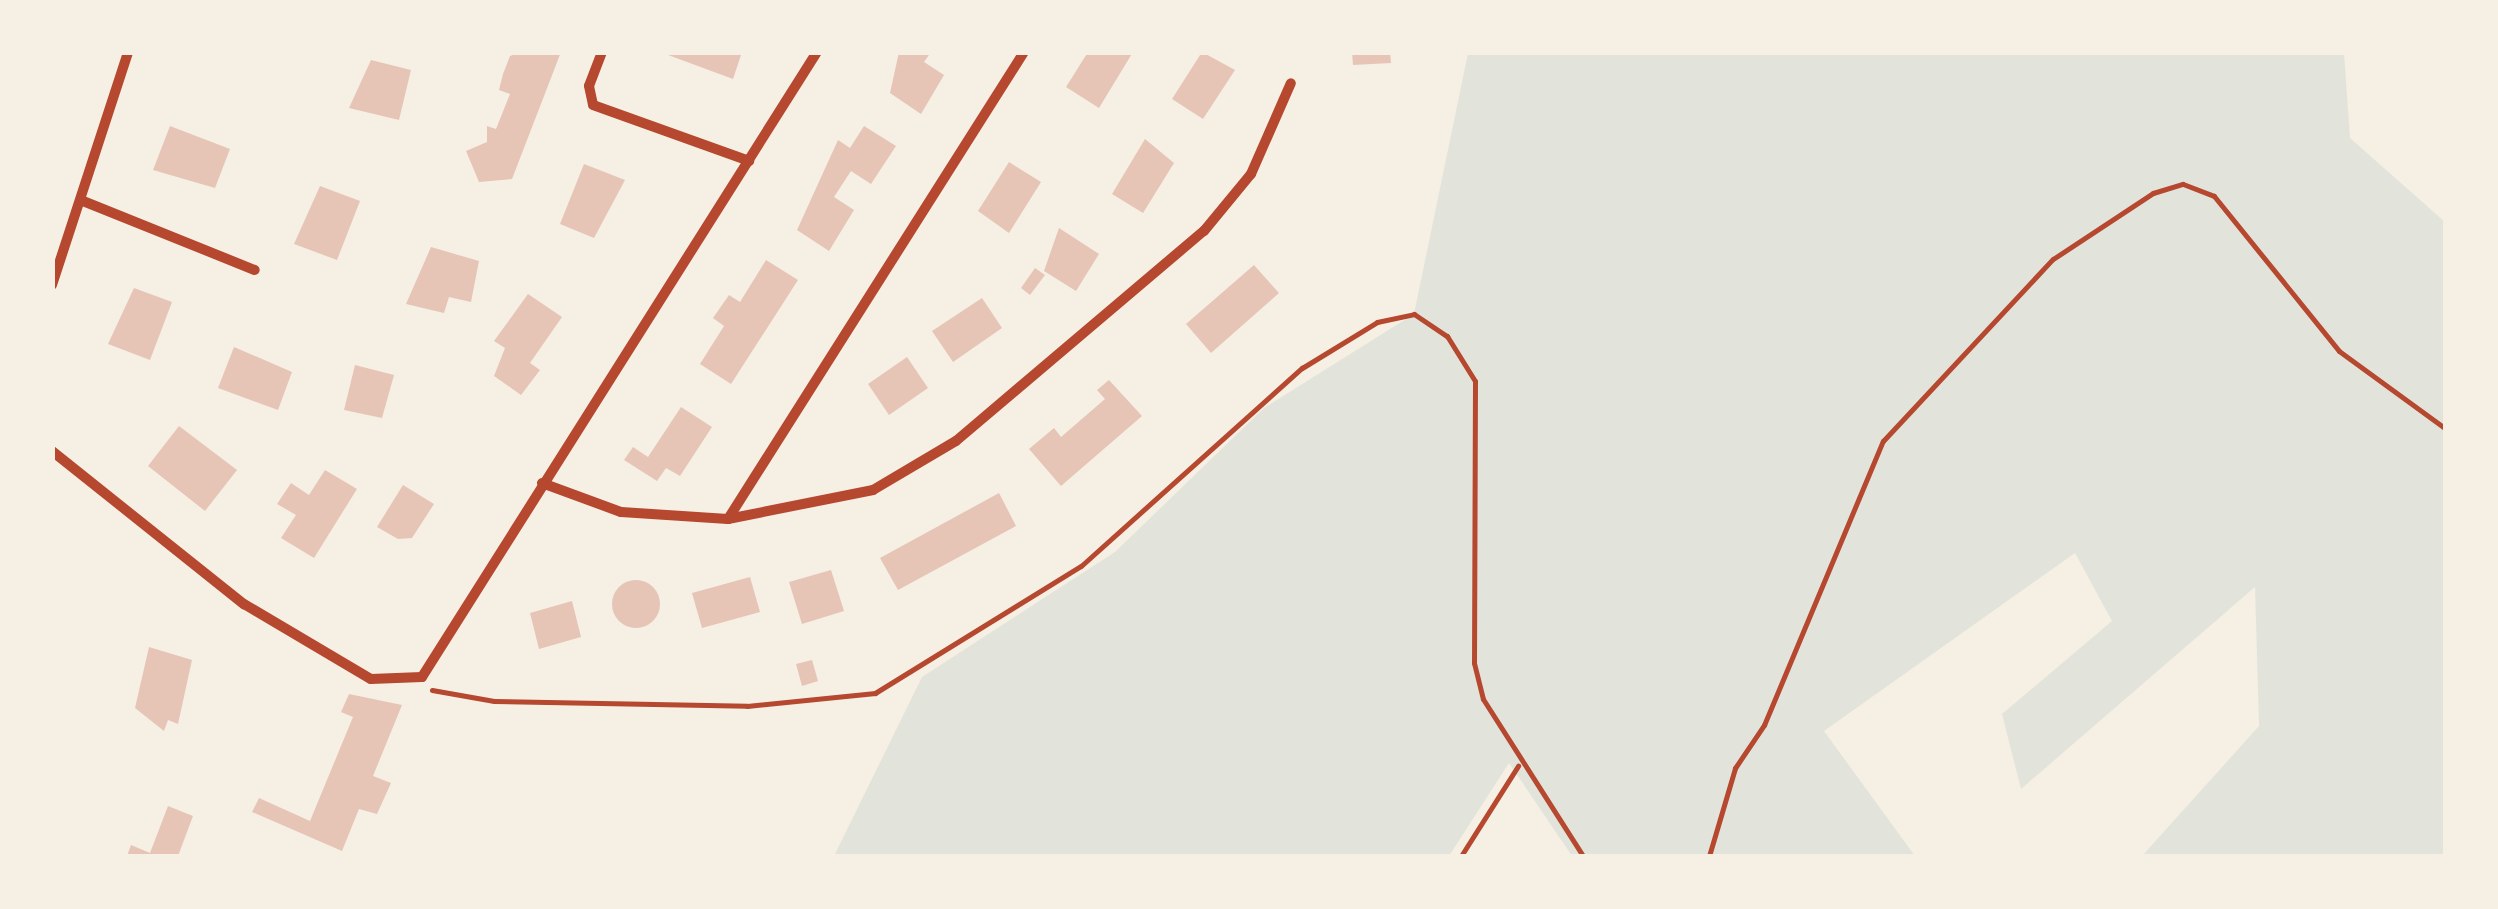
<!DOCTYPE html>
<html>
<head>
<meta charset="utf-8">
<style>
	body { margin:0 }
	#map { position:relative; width:2498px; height:909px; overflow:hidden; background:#f6efe4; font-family:"Roboto Condensed",sans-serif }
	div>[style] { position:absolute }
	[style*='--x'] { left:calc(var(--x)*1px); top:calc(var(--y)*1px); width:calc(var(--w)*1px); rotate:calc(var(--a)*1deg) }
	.green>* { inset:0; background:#e2e4dc }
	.building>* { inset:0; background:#e6c5b7 }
	.round { border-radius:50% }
	.path>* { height:5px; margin:-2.5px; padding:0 2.5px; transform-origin:2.5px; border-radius:2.5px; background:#b5482f }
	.minor>* { height:10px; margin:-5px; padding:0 5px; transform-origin:5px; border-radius:5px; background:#b5482f }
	span { translate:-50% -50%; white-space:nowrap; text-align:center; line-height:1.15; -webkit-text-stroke:9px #f6efe4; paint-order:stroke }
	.frame { position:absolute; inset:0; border:55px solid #f6efe4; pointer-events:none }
</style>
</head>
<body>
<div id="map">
	<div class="green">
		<div style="clip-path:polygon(1468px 53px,2344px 53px,2350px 138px,2445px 222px,2445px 856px,2142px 856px,2259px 726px,2255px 587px,2021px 789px,2002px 714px,2112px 621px,2075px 553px,1824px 731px,1915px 856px,1572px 856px,1509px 763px,1449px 856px,834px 856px,922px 677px,1115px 552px,1264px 408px,1414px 314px)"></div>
	</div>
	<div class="building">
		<div style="clip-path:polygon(522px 52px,561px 52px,512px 179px,479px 182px,466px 151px,487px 142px,487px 126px,496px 129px,510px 94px,499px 90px,503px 74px,510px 56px)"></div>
		<div style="clip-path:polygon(660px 52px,742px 52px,733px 79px)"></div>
		<div style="clip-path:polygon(899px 52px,931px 52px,924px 62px,944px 75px,921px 114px,890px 93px)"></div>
		<div style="clip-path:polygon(1088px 52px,1133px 52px,1099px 108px,1066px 87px)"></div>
		<div style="clip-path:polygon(1202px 52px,1235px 70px,1203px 119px,1172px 99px)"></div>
		<div style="clip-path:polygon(1352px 52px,1390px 52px,1391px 63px,1353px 65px)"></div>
		<div style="clip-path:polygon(371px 60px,411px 70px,399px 120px,349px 108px)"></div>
		<div style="clip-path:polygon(170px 126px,230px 149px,215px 188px,153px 170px)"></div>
		<div style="clip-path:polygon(864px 126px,896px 146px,871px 184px,851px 171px,834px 197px,854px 210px,829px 251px,797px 230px,838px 140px,850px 148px)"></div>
		<div style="clip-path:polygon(1145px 139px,1174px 163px,1143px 213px,1112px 194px)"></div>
		<div style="clip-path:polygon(1009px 162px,1041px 182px,1009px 233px,978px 211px)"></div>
		<div style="clip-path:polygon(584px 164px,625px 180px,594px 238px,560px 224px)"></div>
		<div style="clip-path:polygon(320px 186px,360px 201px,337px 260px,294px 244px)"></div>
		<div style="clip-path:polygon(1059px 228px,1099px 254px,1076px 291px,1044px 271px)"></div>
		<div style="clip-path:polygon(431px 247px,479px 261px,471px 302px,449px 297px,444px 313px,406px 304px)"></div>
		<div style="clip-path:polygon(766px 260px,798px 280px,731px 384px,700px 364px,724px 326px,713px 318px,729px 295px,740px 302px)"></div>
		<div style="clip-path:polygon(1254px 265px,1279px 293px,1211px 353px,1186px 324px)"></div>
		<div style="clip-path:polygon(1035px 268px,1045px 275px,1030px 295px,1021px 288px)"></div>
		<div style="clip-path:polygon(134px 288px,172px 302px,150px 360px,108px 344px)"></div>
		<div style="clip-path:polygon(528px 294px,562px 317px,530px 363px,540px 370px,521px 395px,494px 376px,505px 348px,494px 341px)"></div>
		<div style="clip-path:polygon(982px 298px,1002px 328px,953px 362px,932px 331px)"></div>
		<div style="clip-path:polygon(234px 347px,292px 372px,278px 410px,218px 388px)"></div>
		<div style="clip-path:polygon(907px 357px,928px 388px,889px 415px,868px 384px)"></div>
		<div style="clip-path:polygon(355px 365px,394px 375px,382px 418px,344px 410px)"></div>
		<div style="clip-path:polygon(1109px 380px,1142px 416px,1061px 486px,1029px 449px,1054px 428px,1061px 437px,1105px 399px,1097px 390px)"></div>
		<div style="clip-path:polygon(681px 407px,712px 427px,680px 476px,666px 468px,657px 481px,624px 460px,633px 447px,648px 457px)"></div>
		<div style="clip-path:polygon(179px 426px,237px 470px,205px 511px,148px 466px)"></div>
		<div style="clip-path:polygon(325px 470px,357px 489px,314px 558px,281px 538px,296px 515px,277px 504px,291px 483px,309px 495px)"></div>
		<div style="clip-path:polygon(403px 485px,434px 504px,412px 538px,398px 539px,377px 527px)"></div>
		<div style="clip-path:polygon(999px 493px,1016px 526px,898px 590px,880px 558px)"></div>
		<div style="clip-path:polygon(831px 570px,844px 611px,802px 624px,789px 582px)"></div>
		<div style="clip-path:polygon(750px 577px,760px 612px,702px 628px,692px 593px)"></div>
		<div class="round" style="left:612px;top:580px;width:48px;height:48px"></div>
		<div style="clip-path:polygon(572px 601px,581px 637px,539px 649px,530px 613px)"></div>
		<div style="clip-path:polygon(149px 647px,192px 660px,178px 724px,168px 720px,164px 731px,135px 708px)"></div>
		<div style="clip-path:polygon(812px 660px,818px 681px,802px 686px,796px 664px)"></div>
		<div style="clip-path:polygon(349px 694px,402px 705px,373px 776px,391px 783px,377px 814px,359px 809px,342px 851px,252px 812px,259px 798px,310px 821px,353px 717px,341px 712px)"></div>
		<div style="clip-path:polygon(168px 806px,193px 816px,178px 856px,127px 856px,131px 845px,150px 853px)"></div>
	</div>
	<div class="path">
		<div style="--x:432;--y:690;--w:63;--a:10.1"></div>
		<div style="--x:494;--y:701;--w:253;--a:1.1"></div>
		<div style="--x:747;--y:706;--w:129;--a:-5.8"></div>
		<div style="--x:875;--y:693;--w:242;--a:-31.7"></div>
		<div style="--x:1081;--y:566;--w:297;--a:-41.9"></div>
		<div style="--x:1302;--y:368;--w:88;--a:-31.5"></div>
		<div style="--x:1377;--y:322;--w:38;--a:-12"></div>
		<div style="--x:1414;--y:314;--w:40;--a:34"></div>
		<div style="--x:1447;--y:336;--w:53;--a:58.1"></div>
		<div style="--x:1475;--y:381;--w:282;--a:90.2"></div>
		<div style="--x:1474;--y:663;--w:37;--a:76"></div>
		<div style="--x:1483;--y:699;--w:186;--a:57.5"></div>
		<div style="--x:1461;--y:856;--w:107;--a:-57.7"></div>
		<div style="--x:1709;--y:856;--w:92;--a:-73.5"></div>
		<div style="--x:1735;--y:768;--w:52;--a:-56"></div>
		<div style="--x:1764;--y:725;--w:308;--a:-67.3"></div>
		<div style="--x:1883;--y:441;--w:249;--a:-47"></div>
		<div style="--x:2053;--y:259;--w:120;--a:-33.4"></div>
		<div style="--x:2153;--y:193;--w:31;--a:-17"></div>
		<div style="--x:2183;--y:184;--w:33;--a:21"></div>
		<div style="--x:2214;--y:196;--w:199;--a:51.1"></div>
		<div style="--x:2339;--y:351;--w:132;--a:36.1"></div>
	</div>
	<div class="minor">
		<div style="--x:602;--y:52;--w:36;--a:111"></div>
		<div style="--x:589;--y:86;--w:19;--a:78"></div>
		<div style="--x:593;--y:105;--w:166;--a:19.7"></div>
		<div style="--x:83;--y:201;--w:185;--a:21.9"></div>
		<div style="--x:52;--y:285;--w:245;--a:-71.9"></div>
		<div style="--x:52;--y:451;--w:246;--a:38.6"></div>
		<div style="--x:244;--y:604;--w:147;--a:30.6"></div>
		<div style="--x:371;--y:679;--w:51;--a:-2.2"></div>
		<div style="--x:422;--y:677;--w:739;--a:-57.71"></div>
		<div style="--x:542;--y:483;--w:84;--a:20.2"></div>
		<div style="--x:621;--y:512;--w:107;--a:3.7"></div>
		<div style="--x:728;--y:519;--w:553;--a:-57.63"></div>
		<div style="--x:728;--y:519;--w:148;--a:-11.3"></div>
		<div style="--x:873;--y:490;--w:96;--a:-30.6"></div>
		<div style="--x:956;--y:441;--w:325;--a:-40.3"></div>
		<div style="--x:1204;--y:231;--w:74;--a:-50.5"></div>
		<div style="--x:1251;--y:174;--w:99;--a:-66.3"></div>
	</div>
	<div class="frame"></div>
</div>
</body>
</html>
